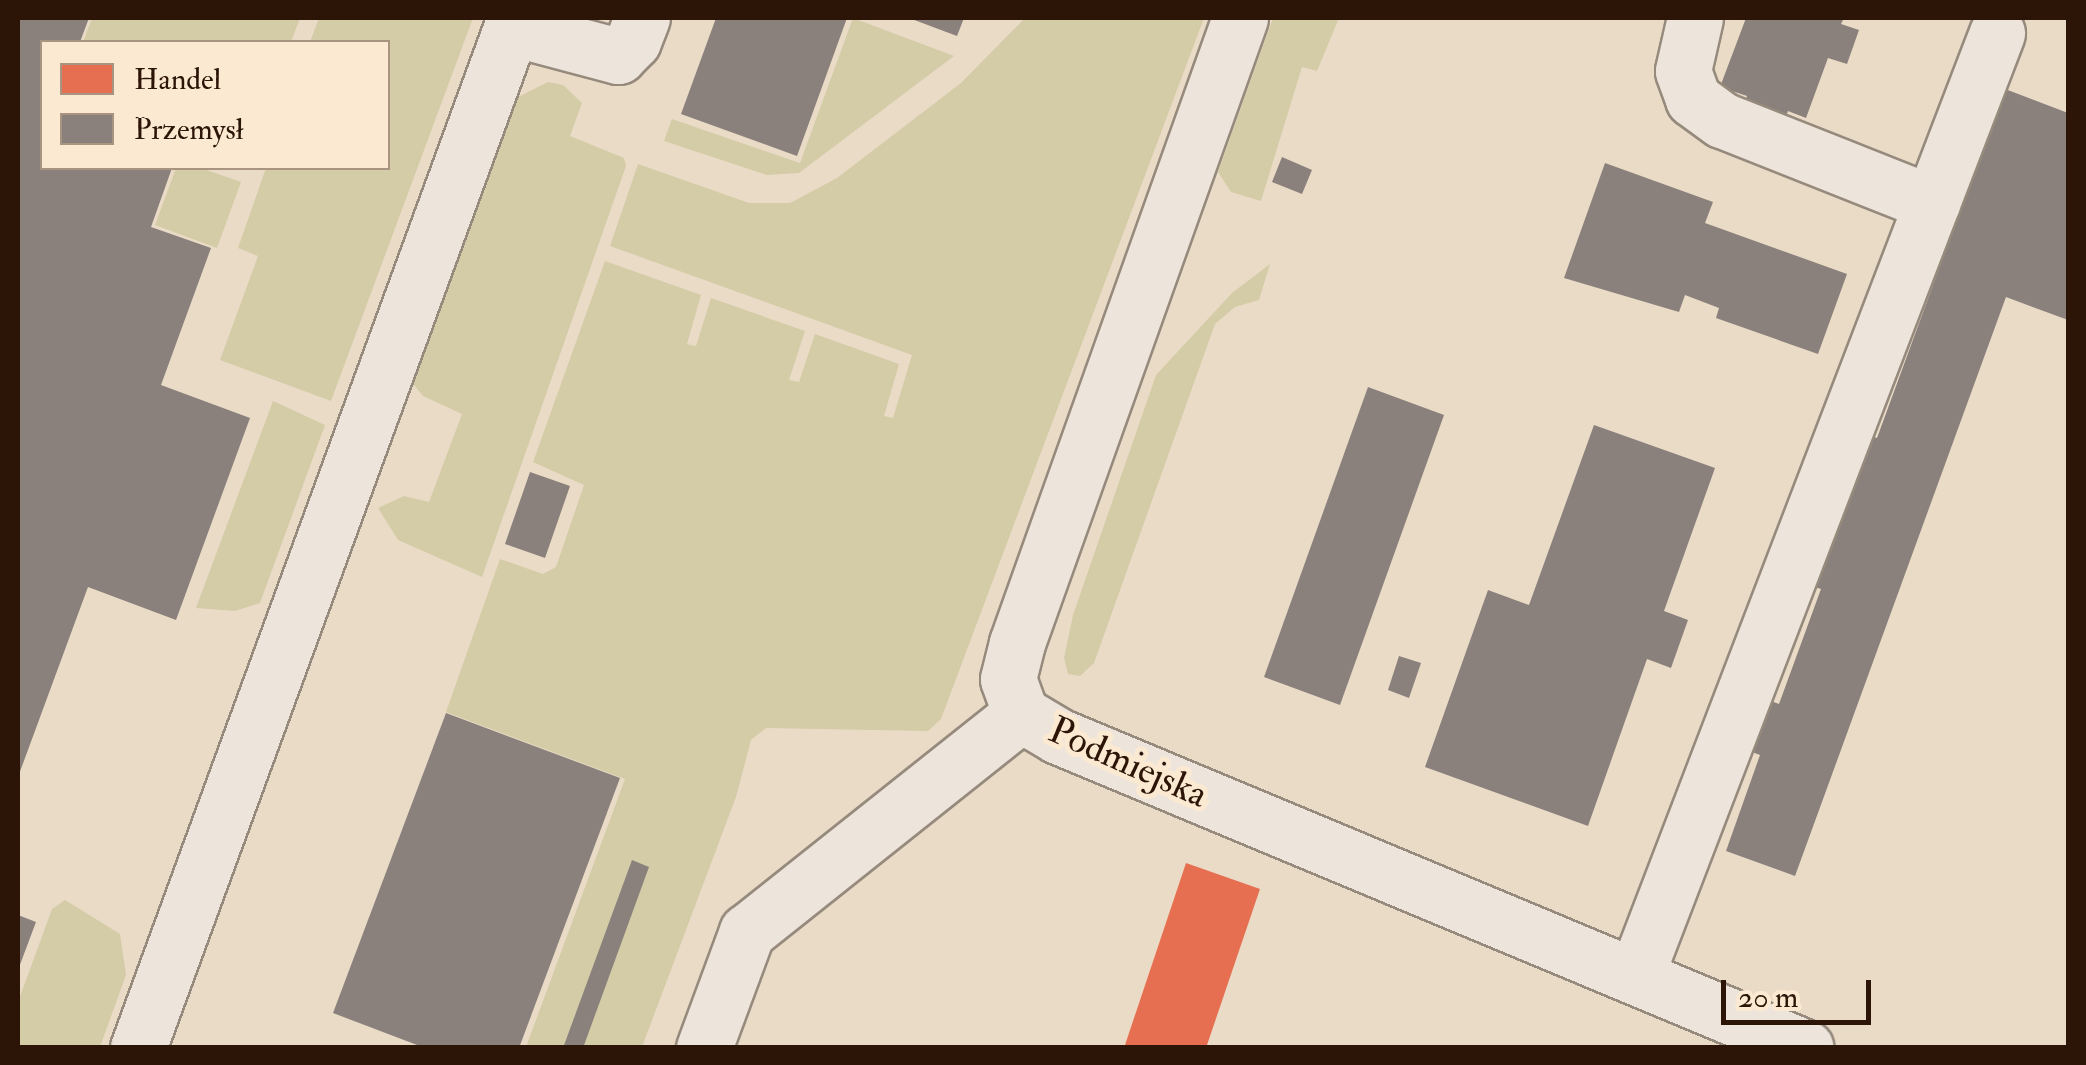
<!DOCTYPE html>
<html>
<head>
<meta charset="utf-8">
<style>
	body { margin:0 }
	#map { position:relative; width:2086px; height:1065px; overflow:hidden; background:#eadbc7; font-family:"IM FELL Double Pica",serif }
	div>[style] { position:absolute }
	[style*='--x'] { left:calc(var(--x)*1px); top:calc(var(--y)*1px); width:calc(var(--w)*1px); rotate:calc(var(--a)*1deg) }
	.green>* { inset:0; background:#d3cca7 }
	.shops>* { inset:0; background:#e76f51 }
	.industry>* { inset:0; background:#8a817c }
	.roads { filter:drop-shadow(2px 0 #968a7d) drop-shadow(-2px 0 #968a7d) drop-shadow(0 2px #968a7d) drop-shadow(0 -2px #968a7d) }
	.minor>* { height:55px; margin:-27.5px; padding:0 27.5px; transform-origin:27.5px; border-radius:27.5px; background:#ede5db }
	span { translate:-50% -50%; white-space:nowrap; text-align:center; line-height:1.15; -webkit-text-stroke:10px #fbe9d1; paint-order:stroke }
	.street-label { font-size:38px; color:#2c1407 }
	.frame { position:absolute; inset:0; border:20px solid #2c1407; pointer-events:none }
	.legend { position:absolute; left:40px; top:40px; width:350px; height:130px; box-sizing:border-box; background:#fbe9d1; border:2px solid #a89480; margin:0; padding:12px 18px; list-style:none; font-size:30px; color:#2c1407 }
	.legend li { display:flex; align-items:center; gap:20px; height:50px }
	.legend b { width:50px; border:2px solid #a89480 }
	.scale { position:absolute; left:1721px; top:980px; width:150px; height:45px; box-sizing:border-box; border:5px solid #2c1407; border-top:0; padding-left:12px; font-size:30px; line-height:35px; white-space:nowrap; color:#2c1407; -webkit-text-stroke:8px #fbe9d1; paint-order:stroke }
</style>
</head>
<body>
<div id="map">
	<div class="green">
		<div style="clip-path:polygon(92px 18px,300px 18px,291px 42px,83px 42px)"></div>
		<div style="clip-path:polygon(319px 18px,473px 18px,331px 401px,220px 360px,258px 256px,238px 248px,266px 168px,388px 168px,388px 42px,310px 42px)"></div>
		<div style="clip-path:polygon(853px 18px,954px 56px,799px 173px,767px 175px,664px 141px,672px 119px,800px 163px)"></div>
		<div style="clip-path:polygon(1025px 18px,1204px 18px,941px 719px,928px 731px,766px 728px,751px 740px,736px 797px,642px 1047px,526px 1047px,625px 779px,446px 712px,500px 559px,543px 574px,556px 567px,584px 485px,533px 462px,605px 261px,701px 295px,687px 344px,696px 346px,711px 298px,805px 331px,789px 380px,799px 382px,815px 334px,899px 364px,884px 416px,893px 418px,912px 355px,610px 246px,638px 164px,749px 203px,790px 203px,837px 178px,961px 83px)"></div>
		<div style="clip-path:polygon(1273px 18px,1339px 18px,1317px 71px,1302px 67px,1261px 201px,1231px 192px,1218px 172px)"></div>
		<div style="clip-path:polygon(548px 82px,563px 85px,582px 103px,570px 136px,624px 158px,626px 166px,482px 577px,398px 540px,378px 508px,404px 496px,429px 502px,462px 414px,423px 396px,409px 379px,502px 117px,518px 97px)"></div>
		<div style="clip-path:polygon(176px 168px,201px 168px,241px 182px,217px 248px,155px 225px)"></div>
		<div style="clip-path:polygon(1270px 264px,1259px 300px,1235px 307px,1215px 324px,1094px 663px,1080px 676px,1068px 674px,1064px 658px,1073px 615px,1156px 375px,1232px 293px)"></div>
		<div style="clip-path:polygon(273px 401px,325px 425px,260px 603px,235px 611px,196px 608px)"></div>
		<div style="clip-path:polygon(65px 900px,120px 934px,126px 975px,100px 1047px,18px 1047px,18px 1002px,52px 909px)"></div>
	</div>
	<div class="shops">
		<div style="clip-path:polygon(1186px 863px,1260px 889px,1206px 1048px,1124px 1048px)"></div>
	</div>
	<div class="industry">
		<div style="clip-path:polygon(18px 18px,89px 18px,80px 42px,42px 42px,42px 168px,172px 168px,151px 227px,211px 248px,161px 385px,250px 418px,176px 620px,88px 587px,18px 777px)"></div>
		<div style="clip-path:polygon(716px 18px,847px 18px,797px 156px,681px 114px)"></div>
		<div style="clip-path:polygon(909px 18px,964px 18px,957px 36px)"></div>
		<div style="clip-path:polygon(1746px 18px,1844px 18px,1841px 24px,1859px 30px,1847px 64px,1828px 58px,1806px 118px,1788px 111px,1782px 127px,1741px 112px,1747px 96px,1720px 87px)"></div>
		<div style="clip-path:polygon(2005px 89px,2068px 113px,2068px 320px,2006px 297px,1795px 876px,1726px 851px,1760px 755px,1736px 746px,1755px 695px,1779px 704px,1821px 589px,1808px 585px,1863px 433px,1877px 438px,1965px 198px,1956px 195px,1969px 159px,1978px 162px)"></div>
		<div style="clip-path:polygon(1282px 157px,1312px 170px,1302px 194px,1272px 182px)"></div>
		<div style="clip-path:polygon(1605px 163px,1713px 202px,1705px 223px,1847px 274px,1818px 354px,1716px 318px,1719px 308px,1685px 295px,1679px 312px,1564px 278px)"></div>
		<div style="clip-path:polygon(1368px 387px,1444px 415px,1340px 705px,1264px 677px)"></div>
		<div style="clip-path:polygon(1594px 425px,1715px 468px,1664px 611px,1688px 620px,1671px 668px,1647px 659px,1588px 826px,1425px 767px,1488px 590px,1529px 605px)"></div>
		<div style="clip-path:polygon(530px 472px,570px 486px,545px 558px,505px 544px)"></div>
		<div style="clip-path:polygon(1399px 656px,1421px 663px,1409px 698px,1388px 690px)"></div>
		<div style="clip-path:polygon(446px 713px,620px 778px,519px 1048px,425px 1048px,333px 1013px)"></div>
		<div style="clip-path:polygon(632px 860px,649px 867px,583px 1048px,563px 1048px)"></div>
		<div style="clip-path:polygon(18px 915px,36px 922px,18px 970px)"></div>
	</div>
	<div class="roads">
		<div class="minor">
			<div style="--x:1240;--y:18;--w:664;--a:109.64"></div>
			<div style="--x:1017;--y:643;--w:37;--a:104"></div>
			<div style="--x:1008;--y:679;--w:37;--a:70"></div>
			<div style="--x:1021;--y:714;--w:43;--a:30.7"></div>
			<div style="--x:1058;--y:736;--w:810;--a:22.64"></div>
			<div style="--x:1695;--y:18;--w:54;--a:102.8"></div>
			<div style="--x:1683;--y:71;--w:30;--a:70"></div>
			<div style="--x:1693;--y:99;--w:36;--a:36"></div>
			<div style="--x:1722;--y:120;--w:226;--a:21.6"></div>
			<div style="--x:512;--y:28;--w:110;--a:14.8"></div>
			<div style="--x:618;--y:56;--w:21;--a:-45"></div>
			<div style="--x:633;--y:41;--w:25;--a:-69"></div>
			<div style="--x:1636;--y:975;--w:1009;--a:-69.03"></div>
			<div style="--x:138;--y:1048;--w:1097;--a:-69.9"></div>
			<div style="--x:704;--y:1048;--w:124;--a:-69.7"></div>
			<div style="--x:747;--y:932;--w:350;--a:-38.5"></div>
		</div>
	</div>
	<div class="street-label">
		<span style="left:1128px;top:763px;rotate:24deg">Podmiejska</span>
	</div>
	<div class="frame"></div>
	<ul class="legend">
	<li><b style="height:28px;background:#e76f51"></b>Handel</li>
	<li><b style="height:28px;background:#8a817c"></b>Przemysł</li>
	</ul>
	<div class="scale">20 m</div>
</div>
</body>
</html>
